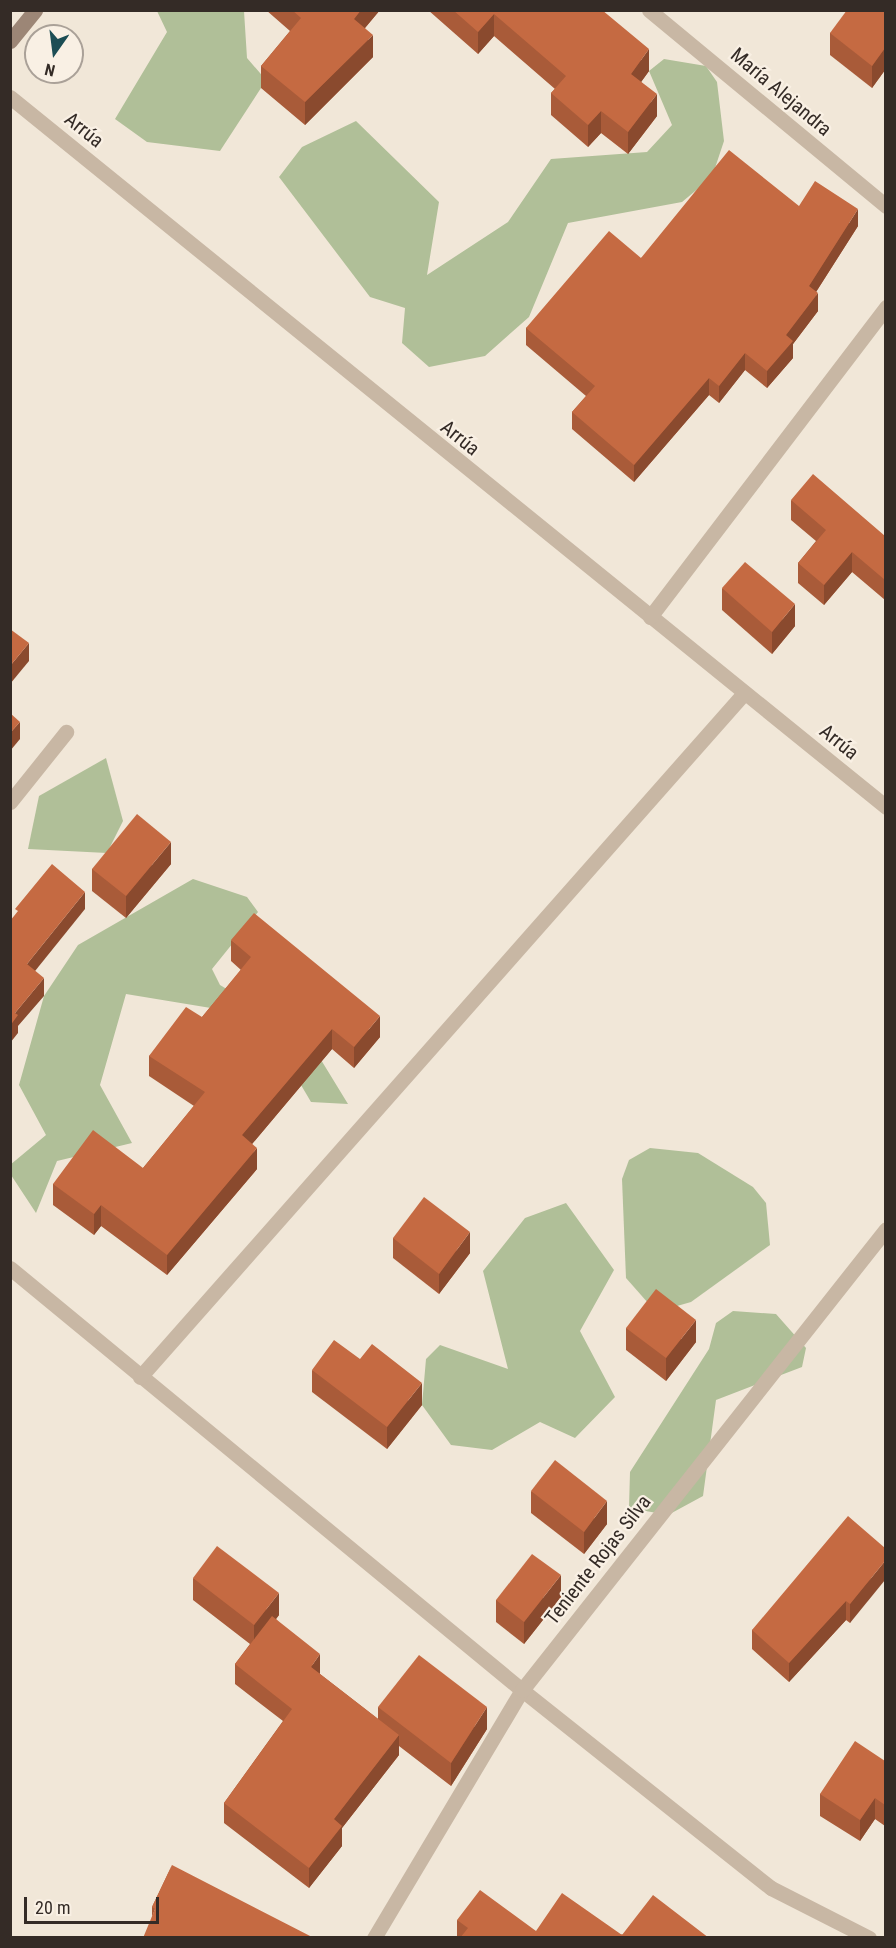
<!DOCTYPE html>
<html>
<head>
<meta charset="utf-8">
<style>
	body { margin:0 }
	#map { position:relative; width:896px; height:1948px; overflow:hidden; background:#f1e7d8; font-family:"Roboto Condensed",sans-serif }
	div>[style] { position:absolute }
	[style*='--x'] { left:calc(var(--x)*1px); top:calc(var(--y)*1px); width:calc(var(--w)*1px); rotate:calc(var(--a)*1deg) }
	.green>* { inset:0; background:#b0bf98 }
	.minor>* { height:15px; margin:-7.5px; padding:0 7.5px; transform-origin:7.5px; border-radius:7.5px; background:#c8b7a4 }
	.secondary>* { height:15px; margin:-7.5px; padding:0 7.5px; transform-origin:7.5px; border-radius:7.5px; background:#9c8676 }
	.wall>* { inset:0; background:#a95b39 }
	.shaded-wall>* { inset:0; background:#8a4a2e }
	.building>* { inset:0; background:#c56a42 }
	span { translate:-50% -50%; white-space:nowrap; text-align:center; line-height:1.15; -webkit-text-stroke:4.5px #f9f0e4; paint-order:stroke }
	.street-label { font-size:20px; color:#342b26 }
	.frame { position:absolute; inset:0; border:12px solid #342b26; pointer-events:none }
	.north { position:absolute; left:24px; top:24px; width:60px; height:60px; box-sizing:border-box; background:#f9f0e4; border:2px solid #aaa198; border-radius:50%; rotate:194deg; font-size:16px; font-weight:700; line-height:24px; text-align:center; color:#342b26 }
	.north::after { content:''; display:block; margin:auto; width:21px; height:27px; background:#1c4d54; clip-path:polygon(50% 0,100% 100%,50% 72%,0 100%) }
	.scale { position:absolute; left:24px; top:1897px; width:135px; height:27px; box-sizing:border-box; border:3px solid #342b26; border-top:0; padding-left:8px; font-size:18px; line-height:21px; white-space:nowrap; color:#342b26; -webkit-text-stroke:4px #f9f0e4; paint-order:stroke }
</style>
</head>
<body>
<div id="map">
	<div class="green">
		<div style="clip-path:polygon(157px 11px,244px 11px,247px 58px,272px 87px,261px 88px,220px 151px,147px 142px,115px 119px,167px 32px)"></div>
		<div style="clip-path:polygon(664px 59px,706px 66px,717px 82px,724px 141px,712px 177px,682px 202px,568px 223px,529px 317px,485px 356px,429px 367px,402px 343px,405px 308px,370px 297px,279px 177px,302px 147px,356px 121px,439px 202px,427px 275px,508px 222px,551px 159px,647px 152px,672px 125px,649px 71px)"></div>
		<div style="clip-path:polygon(106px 758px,123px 821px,107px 853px,28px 849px,39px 796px)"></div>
		<div style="clip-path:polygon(193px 879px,247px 897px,258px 912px,212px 969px,220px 985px,307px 1037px,348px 1104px,311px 1102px,301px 1085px,223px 1010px,126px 994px,100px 1085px,132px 1143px,57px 1161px,36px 1213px,11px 1175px,10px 1165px,46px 1135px,19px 1085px,44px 996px,78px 945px)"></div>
		<div style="clip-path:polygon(650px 1148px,698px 1153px,753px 1187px,766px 1203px,770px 1245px,691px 1302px,656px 1312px,626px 1278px,622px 1179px,629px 1160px)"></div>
		<div style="clip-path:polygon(566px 1203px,614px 1270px,580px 1331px,615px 1397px,575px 1438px,540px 1422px,492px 1450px,451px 1445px,422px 1405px,426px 1359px,440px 1345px,508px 1369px,483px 1271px,525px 1218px)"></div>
		<div style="clip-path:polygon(733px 1311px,776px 1314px,806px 1348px,802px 1367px,716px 1400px,703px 1496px,668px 1515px,629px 1508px,630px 1472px,709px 1349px,716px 1323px)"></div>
	</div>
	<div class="minor">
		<div style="--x:649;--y:10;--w:308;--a:39.6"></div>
		<div style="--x:10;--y:97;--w:1128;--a:39.02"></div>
		<div style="--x:650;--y:617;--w:390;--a:-52.7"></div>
		<div style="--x:10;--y:802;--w:90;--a:-51.3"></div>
		<div style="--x:10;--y:1268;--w:663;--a:39.5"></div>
		<div style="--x:522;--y:1690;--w:318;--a:38.5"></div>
		<div style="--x:771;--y:1888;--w:110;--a:27"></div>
		<div style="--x:140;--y:1377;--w:913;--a:-48.55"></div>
		<div style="--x:374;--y:1938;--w:289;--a:-59.2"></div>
		<div style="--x:522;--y:1690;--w:587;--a:-51.71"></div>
	</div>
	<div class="secondary">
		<div style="--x:10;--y:41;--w:40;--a:-51"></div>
	</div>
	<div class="wall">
		<div style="clip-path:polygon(266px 10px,380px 10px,365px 28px,373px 57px,305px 125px,261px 88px,261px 66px,290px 31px)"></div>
		<div style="clip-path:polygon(428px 10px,602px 10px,649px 71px,641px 82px,657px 116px,628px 154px,601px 133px,588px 147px,551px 115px,551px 93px,555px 89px,494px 36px,478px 54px)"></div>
		<div style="clip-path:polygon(885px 10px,885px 70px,872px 88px,830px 55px,830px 33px)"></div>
		<div style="clip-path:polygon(799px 206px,858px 226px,816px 292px,818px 311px,793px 344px,793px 358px,767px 388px,745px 370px,719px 403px,709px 395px,634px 482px,572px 429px,572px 412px,586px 396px,526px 345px,526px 328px,641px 258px)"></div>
		<div style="clip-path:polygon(791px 500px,885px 536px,885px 600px,852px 572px,824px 605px,798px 583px,798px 563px,816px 541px,791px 520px)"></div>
		<div style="clip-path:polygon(722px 588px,795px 626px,772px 654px,722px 610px)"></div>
		<div style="clip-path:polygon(171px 864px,126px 918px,92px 891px,92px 869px)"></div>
		<div style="clip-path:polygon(231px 940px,380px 1037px,354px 1068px,332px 1049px,252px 1144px,257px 1169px,167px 1275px,101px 1226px,94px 1235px,53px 1205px,53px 1184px,143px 1168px,194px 1106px,149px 1076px,149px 1056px,202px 1017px,241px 970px,231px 961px)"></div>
		<div style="clip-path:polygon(393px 1238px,470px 1253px,439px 1294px,393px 1258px)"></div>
		<div style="clip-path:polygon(626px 1328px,696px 1342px,666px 1381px,626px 1350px)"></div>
		<div style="clip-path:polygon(312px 1370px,422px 1405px,387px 1449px,312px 1392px)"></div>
		<div style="clip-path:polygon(531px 1491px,607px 1524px,584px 1554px,531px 1513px)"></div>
		<div style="clip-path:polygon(885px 1548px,850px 1623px,846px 1620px,789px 1682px,752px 1649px,752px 1630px)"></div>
		<div style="clip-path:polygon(193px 1578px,279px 1615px,276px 1619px,320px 1674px,378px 1719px,378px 1707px,487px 1729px,451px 1786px,399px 1746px,399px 1755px,342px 1828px,342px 1846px,309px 1888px,224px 1823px,224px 1803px,283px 1721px,235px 1684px,235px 1664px,250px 1644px,193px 1600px)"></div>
		<div style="clip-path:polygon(561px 1597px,524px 1644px,496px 1622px,496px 1600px)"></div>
		<div style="clip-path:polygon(885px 1761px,885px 1826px,875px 1819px,860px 1841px,820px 1816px,820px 1794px)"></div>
		<div style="clip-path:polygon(172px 1865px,152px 1917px,152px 1907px)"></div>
		<div style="clip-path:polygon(457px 1920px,536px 1931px,709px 1938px,457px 1938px)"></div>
	</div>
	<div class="shaded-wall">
		<div style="clip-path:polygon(361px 10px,380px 10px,354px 41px,354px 19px)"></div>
		<div style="clip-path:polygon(494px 14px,494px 36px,478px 54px,478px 32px)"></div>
		<div style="clip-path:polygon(373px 35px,373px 57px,305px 125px,305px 102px)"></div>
		<div style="clip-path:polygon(885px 48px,885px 70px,872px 88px,872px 66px)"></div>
		<div style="clip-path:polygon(649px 49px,649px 71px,631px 96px,631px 74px)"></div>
		<div style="clip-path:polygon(657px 94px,657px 116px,628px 154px,628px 132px)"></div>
		<div style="clip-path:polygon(601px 111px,601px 133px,588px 147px,588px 125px)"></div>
		<div style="clip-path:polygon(858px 209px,858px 226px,809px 303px,809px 286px)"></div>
		<div style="clip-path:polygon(818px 293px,818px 311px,793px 344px,793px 358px,767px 388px,767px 371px,786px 335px)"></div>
		<div style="clip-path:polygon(745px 353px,745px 370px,719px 403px,719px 386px)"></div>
		<div style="clip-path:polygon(709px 378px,709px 395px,634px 482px,634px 465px)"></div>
		<div style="clip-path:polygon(852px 552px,852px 572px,824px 605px,824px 585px)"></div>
		<div style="clip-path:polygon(795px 604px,795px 626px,772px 654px,772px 632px)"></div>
		<div style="clip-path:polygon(29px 643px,29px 661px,10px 684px,10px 666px)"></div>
		<div style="clip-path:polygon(20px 722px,20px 739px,10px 751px,10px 733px)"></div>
		<div style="clip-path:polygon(171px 842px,171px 864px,126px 918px,126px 896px)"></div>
		<div style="clip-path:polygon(85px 892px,85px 909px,27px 981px,27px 964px)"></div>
		<div style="clip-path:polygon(44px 978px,44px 996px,18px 1026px,18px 1033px,10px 1043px,10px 1026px,15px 1013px)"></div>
		<div style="clip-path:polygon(380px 1016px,380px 1037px,354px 1068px,354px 1047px)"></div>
		<div style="clip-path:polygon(332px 1029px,332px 1049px,242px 1156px,242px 1135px)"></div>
		<div style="clip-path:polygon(257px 1148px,257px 1169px,167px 1275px,167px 1255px)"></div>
		<div style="clip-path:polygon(101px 1205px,101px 1226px,94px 1235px,94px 1214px)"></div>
		<div style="clip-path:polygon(470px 1232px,470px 1253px,439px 1294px,439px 1274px)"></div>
		<div style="clip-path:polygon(696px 1320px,696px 1342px,666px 1381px,666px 1358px)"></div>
		<div style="clip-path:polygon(422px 1383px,422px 1405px,387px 1449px,387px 1427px)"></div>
		<div style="clip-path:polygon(607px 1501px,607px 1524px,584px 1554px,584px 1532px)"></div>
		<div style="clip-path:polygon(885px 1561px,885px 1580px,850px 1623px,850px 1604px)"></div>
		<div style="clip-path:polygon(561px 1575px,561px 1597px,524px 1644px,524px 1622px)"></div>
		<div style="clip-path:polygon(279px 1593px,279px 1615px,254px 1647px,254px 1625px)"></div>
		<div style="clip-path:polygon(846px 1601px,846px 1620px,789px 1682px,789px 1663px)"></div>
		<div style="clip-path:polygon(320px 1654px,320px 1674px,311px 1667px)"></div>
		<div style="clip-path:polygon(487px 1707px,487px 1729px,451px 1786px,451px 1763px)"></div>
		<div style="clip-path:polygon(399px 1735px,399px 1755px,342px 1828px,342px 1846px,309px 1888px,309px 1868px,334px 1819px)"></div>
		<div style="clip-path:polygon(875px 1798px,875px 1819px,860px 1841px,860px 1820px)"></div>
	</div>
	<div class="building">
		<div style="clip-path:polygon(292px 10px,361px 10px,354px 19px,373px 35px,305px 102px,261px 66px,301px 18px)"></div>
		<div style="clip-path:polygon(453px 10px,602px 10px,649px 49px,631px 74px,657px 94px,628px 132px,601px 111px,588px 125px,551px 93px,566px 76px,494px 14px,478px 32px)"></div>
		<div style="clip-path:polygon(847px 10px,885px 10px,885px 48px,872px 66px,830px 33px)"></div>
		<div style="clip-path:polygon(729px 150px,799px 206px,815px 181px,858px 209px,809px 286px,818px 293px,786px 335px,793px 341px,767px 371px,745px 353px,719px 386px,709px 378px,634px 465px,572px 412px,595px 386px,526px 328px,609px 231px,641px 258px)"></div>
		<div style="clip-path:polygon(813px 474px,885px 536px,885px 580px,852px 552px,824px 585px,798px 563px,826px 530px,791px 500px)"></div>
		<div style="clip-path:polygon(745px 562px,795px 604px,772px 632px,722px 588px)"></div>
		<div style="clip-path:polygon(10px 629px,29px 643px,10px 666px)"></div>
		<div style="clip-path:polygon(10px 713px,20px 722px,10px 733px)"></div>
		<div style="clip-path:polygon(137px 814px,171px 842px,126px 896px,92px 869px)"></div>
		<div style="clip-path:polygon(52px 864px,85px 892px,27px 964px,44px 978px,15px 1013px,18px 1015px,10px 1026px,10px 921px,18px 911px,15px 909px)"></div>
		<div style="clip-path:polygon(254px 913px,380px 1016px,354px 1047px,332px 1029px,242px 1135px,257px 1148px,167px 1255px,101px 1205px,94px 1214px,53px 1184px,93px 1130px,143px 1168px,205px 1092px,149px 1056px,186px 1007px,202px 1017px,251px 957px,231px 940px)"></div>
		<div style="clip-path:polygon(424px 1197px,470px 1232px,439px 1274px,393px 1238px)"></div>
		<div style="clip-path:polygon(656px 1289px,696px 1320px,666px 1358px,626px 1328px)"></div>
		<div style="clip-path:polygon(334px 1340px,360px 1359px,372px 1344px,422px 1383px,387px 1427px,312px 1370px)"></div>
		<div style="clip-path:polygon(555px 1460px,607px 1501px,584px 1532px,531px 1491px)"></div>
		<div style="clip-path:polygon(848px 1516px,885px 1548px,885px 1561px,850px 1604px,846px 1601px,789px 1663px,752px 1630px)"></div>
		<div style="clip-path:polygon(217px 1546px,279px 1593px,254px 1625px,193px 1578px)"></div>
		<div style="clip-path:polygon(532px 1554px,561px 1575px,524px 1622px,496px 1600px)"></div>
		<div style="clip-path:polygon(272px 1616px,320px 1654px,311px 1667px,399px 1735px,334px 1819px,342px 1826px,309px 1868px,224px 1803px,292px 1709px,235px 1664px)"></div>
		<div style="clip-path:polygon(419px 1655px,487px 1707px,451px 1763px,378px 1707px)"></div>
		<div style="clip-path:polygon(855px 1741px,885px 1761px,885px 1805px,875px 1798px,860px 1820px,820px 1794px)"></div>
		<div style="clip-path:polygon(172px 1865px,314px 1938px,143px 1938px,155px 1909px,152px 1907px)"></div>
		<div style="clip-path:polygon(480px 1890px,536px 1931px,562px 1893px,622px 1935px,653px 1895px,709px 1938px,460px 1938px,468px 1928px,457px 1920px)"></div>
	</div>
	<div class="street-label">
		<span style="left:781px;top:92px;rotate:40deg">María Alejandra</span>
		<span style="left:84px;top:130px;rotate:39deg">Arrúa</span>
		<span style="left:460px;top:438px;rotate:39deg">Arrúa</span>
		<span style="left:839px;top:742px;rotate:39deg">Arrúa</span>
		<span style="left:598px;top:1560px;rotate:-52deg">Teniente Rojas Silva</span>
	</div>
	<div class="frame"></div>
	<div class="north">N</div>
	<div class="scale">20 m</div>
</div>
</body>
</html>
